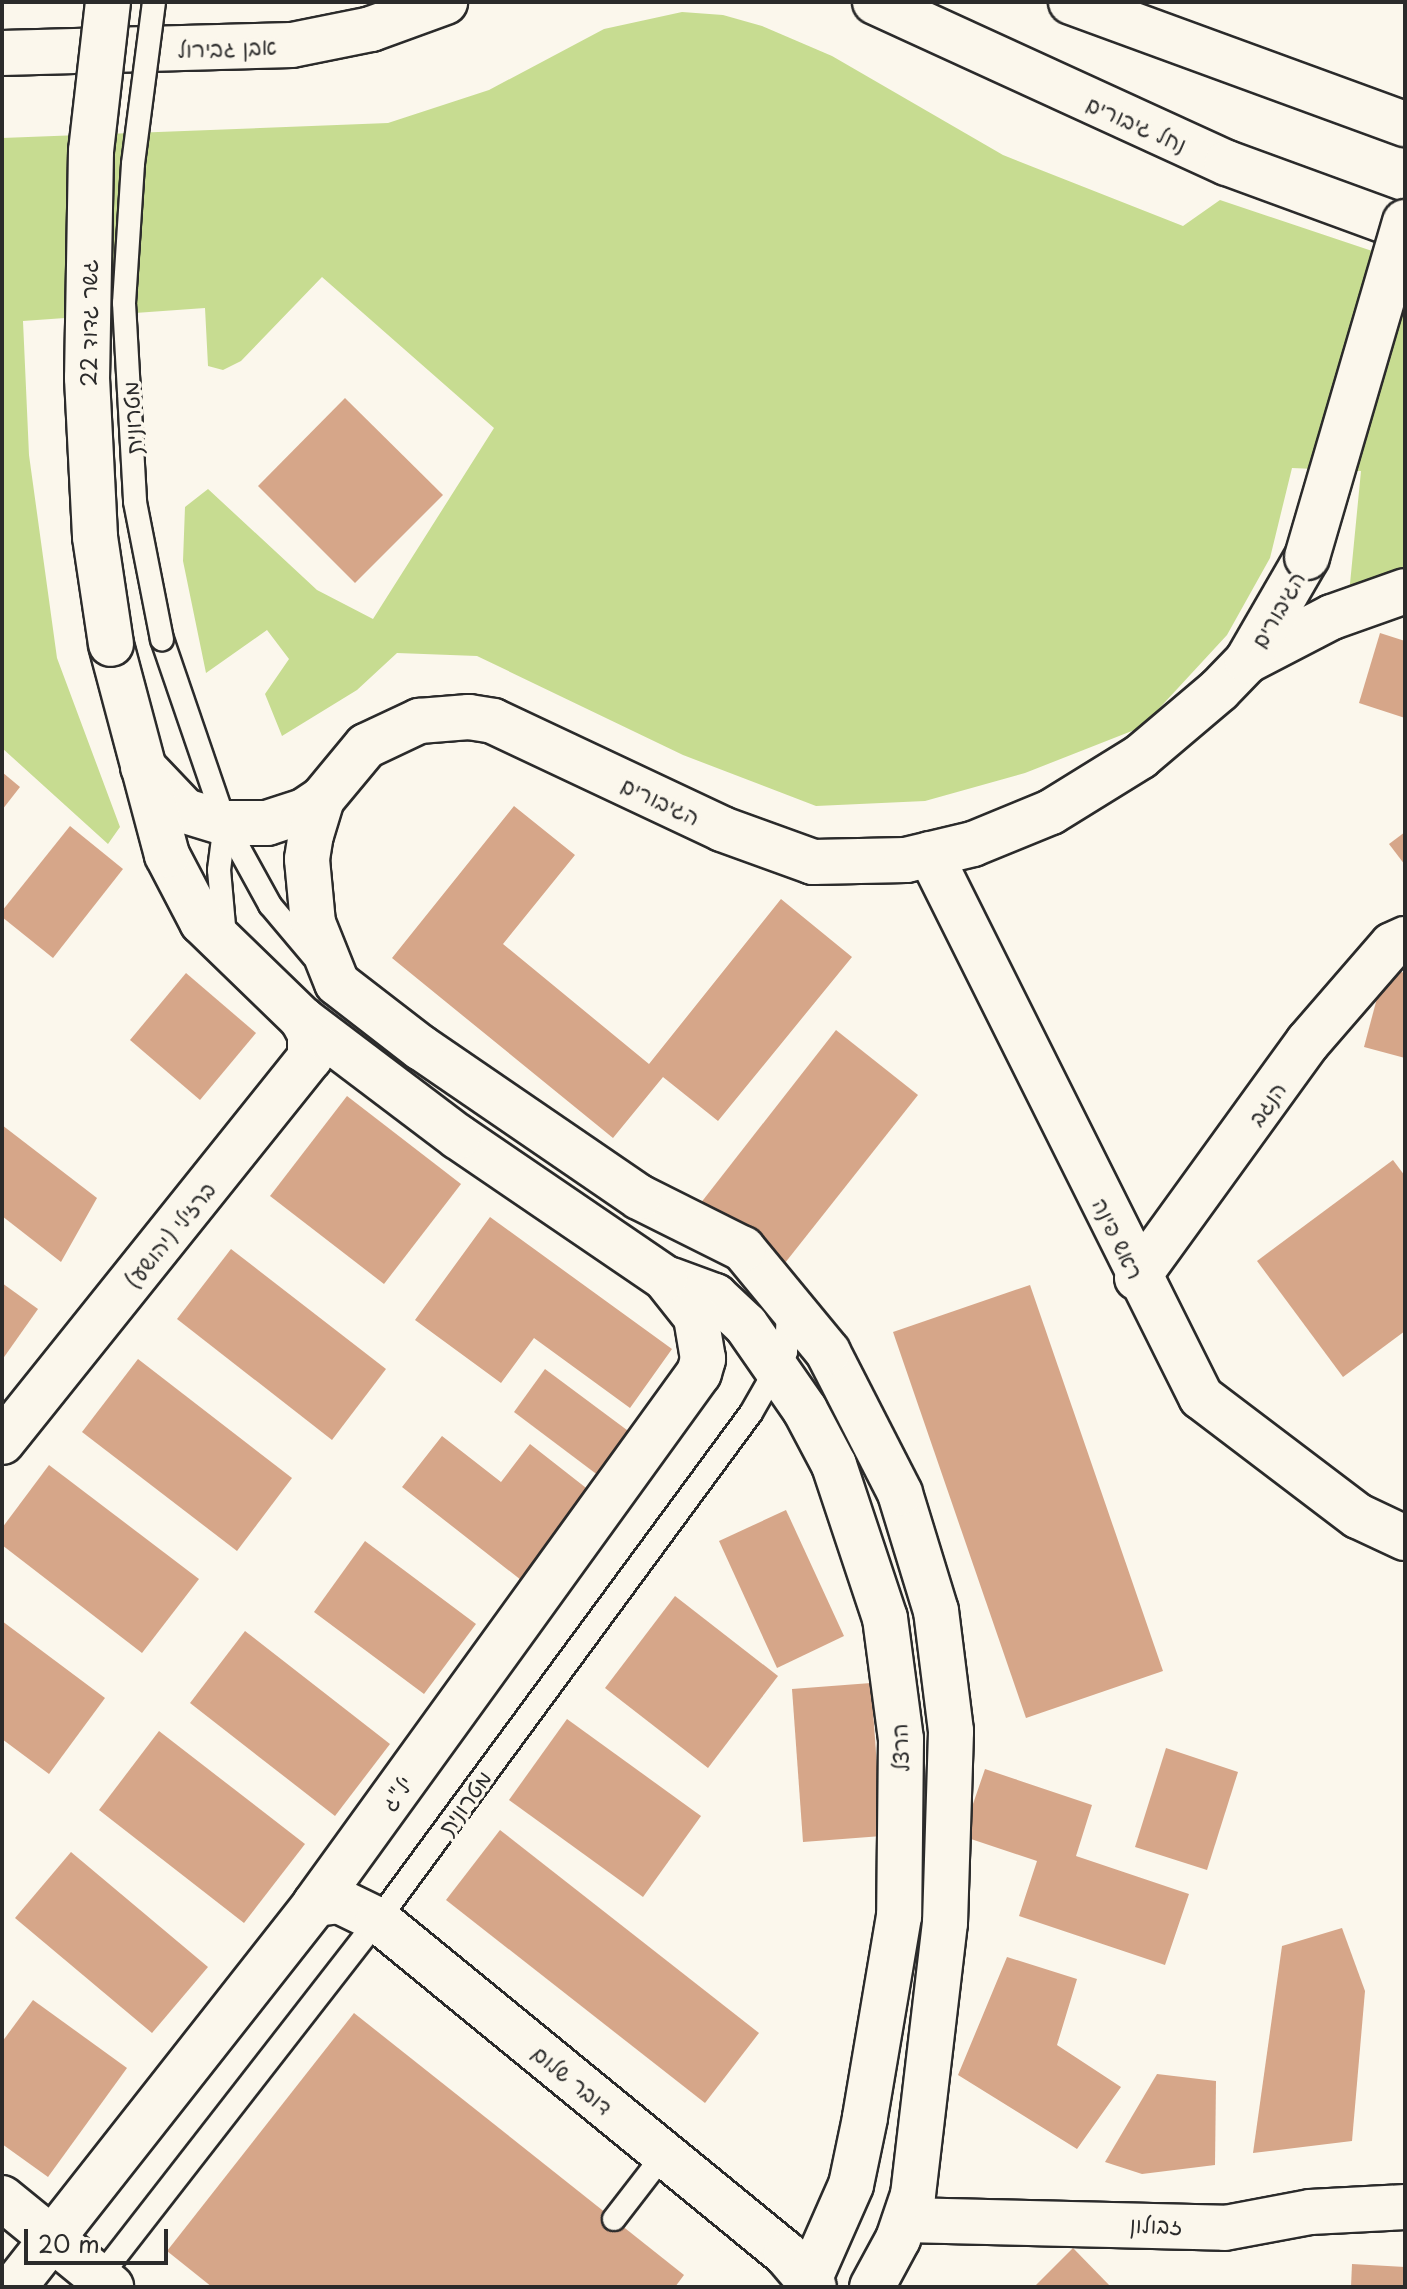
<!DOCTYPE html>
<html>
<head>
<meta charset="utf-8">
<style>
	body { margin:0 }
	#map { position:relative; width:1407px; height:2289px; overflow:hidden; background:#fbf7ec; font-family:"Playpen Sans","Playpen Sans Hebrew",sans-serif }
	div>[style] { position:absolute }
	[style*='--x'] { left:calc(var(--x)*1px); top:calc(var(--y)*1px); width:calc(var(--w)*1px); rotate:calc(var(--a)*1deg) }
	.green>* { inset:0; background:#c7dc91 }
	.building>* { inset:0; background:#d6a689 }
	.roads { filter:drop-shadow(2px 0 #2b2b2b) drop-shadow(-2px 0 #2b2b2b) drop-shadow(0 2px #2b2b2b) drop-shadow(0 -2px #2b2b2b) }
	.lane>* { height:22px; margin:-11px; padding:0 11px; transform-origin:11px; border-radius:11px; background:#fbf7ec }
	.street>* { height:44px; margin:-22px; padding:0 22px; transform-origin:22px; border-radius:22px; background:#fbf7ec }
	.secondary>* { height:44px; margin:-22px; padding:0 22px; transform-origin:22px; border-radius:22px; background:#fbf7ec }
	.bridges { filter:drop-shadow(2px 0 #2b2b2b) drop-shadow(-2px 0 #2b2b2b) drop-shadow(0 2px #2b2b2b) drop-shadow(0 -2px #2b2b2b) }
	.lane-bridge>* { height:22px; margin:-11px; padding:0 11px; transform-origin:11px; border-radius:11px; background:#fbf7ec }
	.secondary-bridge>* { height:44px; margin:-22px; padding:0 22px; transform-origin:22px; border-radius:22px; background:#fbf7ec }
	span { translate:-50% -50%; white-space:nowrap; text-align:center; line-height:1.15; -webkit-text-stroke:7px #fbf7ec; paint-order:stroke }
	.street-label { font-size:22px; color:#2b2b2b }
	.frame { position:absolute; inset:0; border:4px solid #2b2b2b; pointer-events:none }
	.scale { position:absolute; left:24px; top:2229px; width:144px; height:36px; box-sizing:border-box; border:4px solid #2b2b2b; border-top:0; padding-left:10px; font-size:24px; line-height:28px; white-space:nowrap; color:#2b2b2b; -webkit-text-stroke:6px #fbf7ec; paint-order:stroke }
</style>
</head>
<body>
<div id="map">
	<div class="green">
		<div style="clip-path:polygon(682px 12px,723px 15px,762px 26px,832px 56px,1003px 155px,1183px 226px,1220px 200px,1405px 262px,1405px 570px,1349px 594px,1361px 471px,1292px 468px,1270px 558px,1227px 635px,1142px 727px,1025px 773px,925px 801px,816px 806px,683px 755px,477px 656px,397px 653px,357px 690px,282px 736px,265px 694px,289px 659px,267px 630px,206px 673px,183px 561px,185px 507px,208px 489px,317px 590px,373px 619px,494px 428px,322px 277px,241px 361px,223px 370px,208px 366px,205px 308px,23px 321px,29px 455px,57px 658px,120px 827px,108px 844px,2px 748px,2px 138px,388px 123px,489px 90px,604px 29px)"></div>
	</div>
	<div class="building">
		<div style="clip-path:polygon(345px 398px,443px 495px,355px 583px,258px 486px)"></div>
		<div style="clip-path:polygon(1380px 633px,1405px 641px,1405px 718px,1359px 703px)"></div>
		<div style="clip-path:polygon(2px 772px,20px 787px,2px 810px)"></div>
		<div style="clip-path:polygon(514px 806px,575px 855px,503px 944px,649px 1064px,781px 899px,852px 957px,718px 1121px,663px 1077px,613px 1138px,392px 958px)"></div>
		<div style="clip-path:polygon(70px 826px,123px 869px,53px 958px,2px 917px,2px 911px)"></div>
		<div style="clip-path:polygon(1405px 832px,1405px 865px,1389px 844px)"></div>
		<div style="clip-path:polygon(1385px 968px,1405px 973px,1405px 1058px,1364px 1047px)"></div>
		<div style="clip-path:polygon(186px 973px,256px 1033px,200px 1100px,130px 1040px)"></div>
		<div style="clip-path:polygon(836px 1030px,918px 1095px,781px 1268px,700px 1204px)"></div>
		<div style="clip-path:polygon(347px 1096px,461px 1184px,384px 1284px,270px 1196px)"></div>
		<div style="clip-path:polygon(2px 1125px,97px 1198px,61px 1262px,2px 1216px)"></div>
		<div style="clip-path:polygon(1393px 1160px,1405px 1176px,1405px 1331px,1343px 1377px,1257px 1261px)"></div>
		<div style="clip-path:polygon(490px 1217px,672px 1349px,630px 1408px,534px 1338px,501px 1383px,415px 1320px)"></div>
		<div style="clip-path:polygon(231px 1249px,386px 1369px,332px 1440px,177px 1319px)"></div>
		<div style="clip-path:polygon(2px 1283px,38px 1309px,2px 1360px)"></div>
		<div style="clip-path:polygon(1030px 1285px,1163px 1671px,1026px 1718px,893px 1332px)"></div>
		<div style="clip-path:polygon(138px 1359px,292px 1478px,237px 1551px,82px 1432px)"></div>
		<div style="clip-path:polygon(545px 1369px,639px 1439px,607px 1482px,514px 1412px)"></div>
		<div style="clip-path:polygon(442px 1436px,501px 1482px,530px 1444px,590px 1491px,521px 1580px,402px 1487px)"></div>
		<div style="clip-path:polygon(49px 1465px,199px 1579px,142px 1653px,2px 1545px,2px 1528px)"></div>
		<div style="clip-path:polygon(786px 1510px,844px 1636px,777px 1668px,719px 1541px)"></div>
		<div style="clip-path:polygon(365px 1541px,476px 1624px,424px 1694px,314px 1612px)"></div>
		<div style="clip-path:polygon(675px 1596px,778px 1676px,708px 1768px,605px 1688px)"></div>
		<div style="clip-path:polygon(2px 1621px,105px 1698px,49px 1774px,2px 1739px)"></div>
		<div style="clip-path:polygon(245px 1631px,390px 1744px,335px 1816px,190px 1703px)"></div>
		<div style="clip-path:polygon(871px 1683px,882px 1836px,803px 1842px,792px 1689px)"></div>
		<div style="clip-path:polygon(567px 1719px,701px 1816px,643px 1897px,509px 1800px)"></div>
		<div style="clip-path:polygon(159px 1731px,305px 1844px,244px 1923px,99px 1810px)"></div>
		<div style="clip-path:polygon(1166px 1748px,1238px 1772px,1207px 1870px,1135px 1847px)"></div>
		<div style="clip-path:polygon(985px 1769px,1092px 1805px,1076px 1856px,1189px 1894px,1165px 1965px,1019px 1916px,1037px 1861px,962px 1836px)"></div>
		<div style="clip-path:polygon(500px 1830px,759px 2033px,705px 2103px,446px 1900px)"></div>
		<div style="clip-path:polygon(71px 1852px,208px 1967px,152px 2033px,15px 1918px)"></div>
		<div style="clip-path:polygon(1342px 1928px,1365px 1991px,1352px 2141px,1253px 2153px,1282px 1946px)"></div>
		<div style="clip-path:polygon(1007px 1957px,1077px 1979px,1057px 2045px,1121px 2087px,1077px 2149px,958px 2075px)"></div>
		<div style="clip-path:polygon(33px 2000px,127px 2068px,48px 2177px,2px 2144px,2px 2042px)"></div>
		<div style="clip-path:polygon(354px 2013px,684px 2275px,675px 2287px,212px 2287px,167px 2251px)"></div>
		<div style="clip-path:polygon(1157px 2074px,1216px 2081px,1215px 2165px,1142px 2174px,1105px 2162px)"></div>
		<div style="clip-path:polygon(1073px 2248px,1111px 2287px,1034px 2287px)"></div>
		<div style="clip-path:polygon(1352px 2264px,1405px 2267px,1405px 2287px,1351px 2287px)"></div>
	</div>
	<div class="roads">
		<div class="lane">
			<div style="--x:162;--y:639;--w:194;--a:71.1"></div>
			<div style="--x:225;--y:823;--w:94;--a:61.2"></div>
			<div style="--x:270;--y:905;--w:67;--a:49.9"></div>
			<div style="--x:225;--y:937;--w:67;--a:-95.1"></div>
			<div style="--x:219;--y:870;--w:47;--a:-82.7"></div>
			<div style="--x:614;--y:2219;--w:83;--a:-52.3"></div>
			<div style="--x:95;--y:2283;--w:460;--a:-52.1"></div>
			<div style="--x:378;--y:1920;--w:629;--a:-53.66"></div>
			<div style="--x:751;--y:1413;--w:70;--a:-60.2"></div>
			<div style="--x:786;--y:1352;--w:41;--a:-87.2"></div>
		</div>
		<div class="street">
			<div style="--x:930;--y:854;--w:607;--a:63.48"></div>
			<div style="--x:1201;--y:1397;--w:197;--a:37.2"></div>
			<div style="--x:1358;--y:1516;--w:52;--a:25.1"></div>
			<div style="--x:1137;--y:1278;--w:291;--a:-54.1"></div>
			<div style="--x:1308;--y:1042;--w:128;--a:-49.1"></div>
			<div style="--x:1392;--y:945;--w:14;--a:-25"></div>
			<div style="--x:2;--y:1442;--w:492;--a:-51.3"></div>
			<div style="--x:310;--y:1058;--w:24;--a:-90"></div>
			<div style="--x:310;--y:1034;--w:17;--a:-118"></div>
			<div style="--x:315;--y:1904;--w:24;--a:-7"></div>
			<div style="--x:339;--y:1901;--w:43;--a:26"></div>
			<div style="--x:378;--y:1920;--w:527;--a:39.3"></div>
			<div style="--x:786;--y:2254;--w:43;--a:49.7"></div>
			<div style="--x:2;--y:2198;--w:141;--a:39.2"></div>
			<div style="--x:905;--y:2220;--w:320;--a:1.4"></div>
			<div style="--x:1225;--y:2228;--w:86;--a:-10.7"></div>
			<div style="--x:1310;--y:2212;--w:95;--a:-3"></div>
		</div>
		<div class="secondary">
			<div style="--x:875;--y:2;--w:387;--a:24.6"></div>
			<div style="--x:1227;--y:163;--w:189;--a:20.1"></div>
			<div style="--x:1071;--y:2;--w:356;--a:20.1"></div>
			<div style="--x:2;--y:53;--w:290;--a:-1.6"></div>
			<div style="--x:292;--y:45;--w:81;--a:-11.4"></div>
			<div style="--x:371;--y:29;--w:79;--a:-20"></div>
			<div style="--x:1247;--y:661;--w:96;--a:-27.4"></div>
			<div style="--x:1332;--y:617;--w:77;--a:-19.6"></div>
			<div style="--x:143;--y:767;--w:61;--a:46.3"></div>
			<div style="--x:185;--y:811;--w:42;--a:16.7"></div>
			<div style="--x:225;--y:823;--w:42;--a:0"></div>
			<div style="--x:267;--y:823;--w:39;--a:-18"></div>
			<div style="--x:304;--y:811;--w:22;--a:-34"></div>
			<div style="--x:671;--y:1280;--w:47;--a:20"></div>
			<div style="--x:715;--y:1296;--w:42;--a:43.1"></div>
			<div style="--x:746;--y:1325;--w:103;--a:55.2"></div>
			<div style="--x:805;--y:1410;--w:62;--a:62.2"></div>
			<div style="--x:834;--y:1465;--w:161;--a:71.6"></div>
			<div style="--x:885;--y:1618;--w:122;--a:82.5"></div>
			<div style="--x:901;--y:1739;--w:177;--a:90.6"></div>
			<div style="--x:899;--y:1916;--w:205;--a:99.6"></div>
			<div style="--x:865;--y:2118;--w:68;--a:101.8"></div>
			<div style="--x:851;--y:2185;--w:111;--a:113.8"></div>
			<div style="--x:14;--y:2287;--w:487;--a:-51.8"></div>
			<div style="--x:315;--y:1904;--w:655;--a:-54.13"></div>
			<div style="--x:699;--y:1373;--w:15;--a:-74"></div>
			<div style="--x:703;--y:1359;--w:43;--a:-99.5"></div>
			<div style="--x:696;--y:1317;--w:50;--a:-128.5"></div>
			<div style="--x:665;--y:1278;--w:250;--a:-145.7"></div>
			<div style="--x:458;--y:1137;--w:196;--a:-142.9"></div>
			<div style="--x:302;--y:1019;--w:139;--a:-135.9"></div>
			<div style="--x:202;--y:922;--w:76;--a:-117.6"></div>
			<div style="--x:167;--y:855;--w:218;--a:-104.9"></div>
			<div style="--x:872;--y:2287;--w:55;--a:-61.6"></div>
			<div style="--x:898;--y:2239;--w:46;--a:-71.2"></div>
			<div style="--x:913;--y:2195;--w:274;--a:-83.3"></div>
			<div style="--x:945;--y:1923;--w:192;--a:-88.2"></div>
			<div style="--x:951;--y:1731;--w:121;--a:-97.1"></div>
			<div style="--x:936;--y:1611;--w:123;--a:-107"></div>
			<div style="--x:900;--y:1493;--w:158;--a:-117.1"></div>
			<div style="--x:828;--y:1352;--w:134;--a:-129.5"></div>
			<div style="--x:743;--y:1249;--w:116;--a:-153.4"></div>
			<div style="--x:639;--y:1197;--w:264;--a:-145.6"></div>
			<div style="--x:421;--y:1048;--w:106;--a:-142.3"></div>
			<div style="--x:337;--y:983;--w:65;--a:-111.8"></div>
			<div style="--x:313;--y:923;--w:64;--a:-95.4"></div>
			<div style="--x:307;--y:859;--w:24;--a:-81"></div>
			<div style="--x:311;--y:835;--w:38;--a:-73"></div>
			<div style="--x:322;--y:799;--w:69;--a:-50.3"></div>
			<div style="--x:366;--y:746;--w:59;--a:-25.3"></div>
			<div style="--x:419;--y:721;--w:50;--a:-4.6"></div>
			<div style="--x:469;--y:717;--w:24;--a:9"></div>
			<div style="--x:493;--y:721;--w:253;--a:25.2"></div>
			<div style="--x:722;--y:829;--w:97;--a:19.9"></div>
			<div style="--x:813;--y:862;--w:93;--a:-1.2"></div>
			<div style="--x:906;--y:860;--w:69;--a:-13.4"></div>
			<div style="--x:973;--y:844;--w:84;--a:-22.3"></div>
			<div style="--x:1051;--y:812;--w:105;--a:-31.7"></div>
			<div style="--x:1140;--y:757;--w:104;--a:-40.3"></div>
			<div style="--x:1219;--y:690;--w:40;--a:-46"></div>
			<div style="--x:1247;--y:661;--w:120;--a:-60"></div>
		</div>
	</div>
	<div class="bridges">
		<div class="lane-bridge">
			<div style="--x:154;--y:2;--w:163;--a:97.4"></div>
			<div style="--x:133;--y:164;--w:139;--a:93.7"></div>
			<div style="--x:124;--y:303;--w:199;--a:86.8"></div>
			<div style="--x:135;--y:502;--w:140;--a:78.9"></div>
		</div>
		<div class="secondary-bridge">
			<div style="--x:108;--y:2;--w:150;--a:96.5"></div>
			<div style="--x:91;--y:151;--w:227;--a:91"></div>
			<div style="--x:87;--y:378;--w:159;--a:87.1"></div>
			<div style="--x:95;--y:537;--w:108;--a:81.5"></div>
			<div style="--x:1307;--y:557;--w:349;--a:-73.7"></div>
		</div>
	</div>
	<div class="street-label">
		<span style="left:227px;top:47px;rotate:-2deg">אבן גבירול</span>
		<span style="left:1137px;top:123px;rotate:24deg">נחל גיבורים</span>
		<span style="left:88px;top:323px;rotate:-90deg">גשר גדוד 22</span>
		<span style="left:131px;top:418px;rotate:-93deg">מטרונית</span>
		<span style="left:1277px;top:609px;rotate:-60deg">הגיבורים</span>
		<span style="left:661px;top:800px;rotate:25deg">הגיבורים</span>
		<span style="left:1266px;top:1103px;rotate:-55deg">הנגב</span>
		<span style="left:169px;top:1234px;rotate:-51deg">ברזילי (יהושע)</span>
		<span style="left:1119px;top:1238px;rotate:64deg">ראש פינה</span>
		<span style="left:899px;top:1748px;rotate:-93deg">הרצל</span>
		<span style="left:396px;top:1793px;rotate:-54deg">יל"ג</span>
		<span style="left:464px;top:1802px;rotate:-54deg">מטרונית</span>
		<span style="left:573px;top:2079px;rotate:39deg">דובר שלום</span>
		<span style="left:1156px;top:2224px;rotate:2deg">זבולון</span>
	</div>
	<div class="frame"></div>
	<div class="scale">20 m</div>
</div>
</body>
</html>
